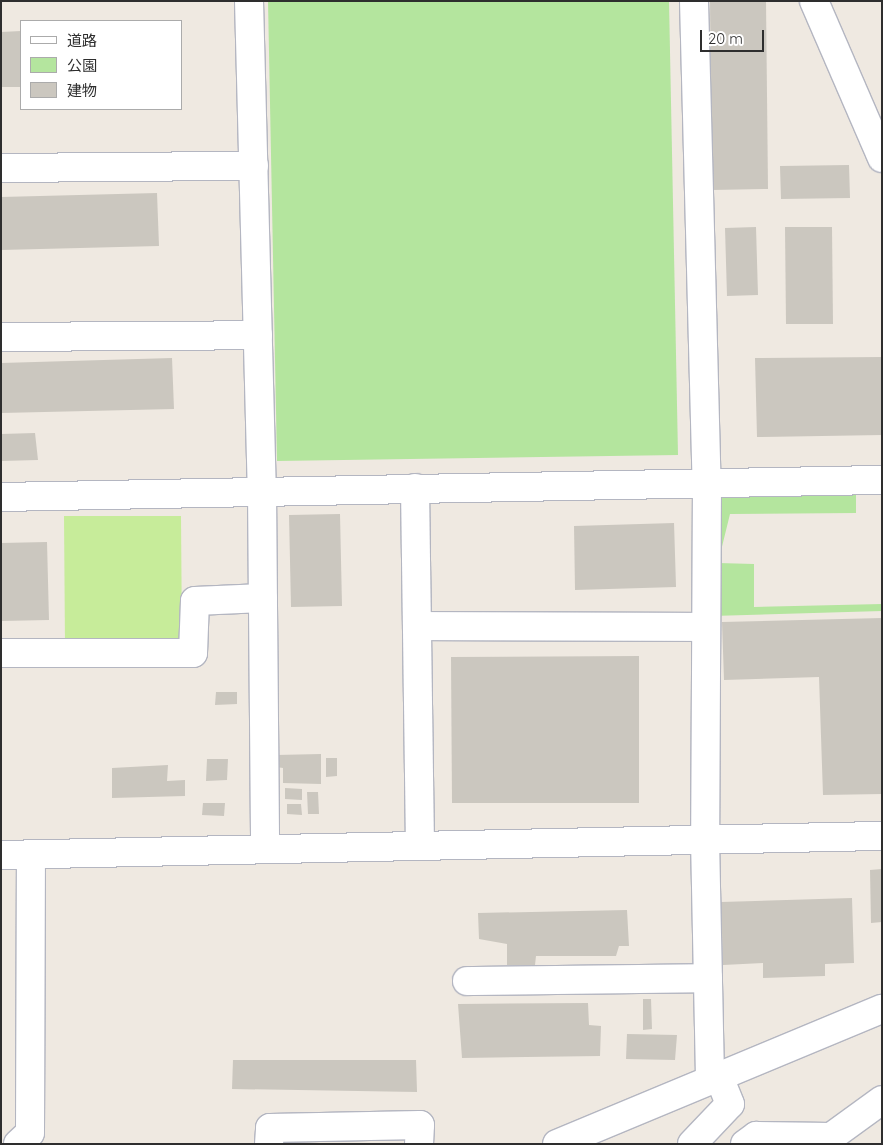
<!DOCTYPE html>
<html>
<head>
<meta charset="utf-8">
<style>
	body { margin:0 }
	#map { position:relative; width:883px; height:1145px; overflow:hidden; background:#efe9e1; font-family:Quicksand,"Noto Sans JP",sans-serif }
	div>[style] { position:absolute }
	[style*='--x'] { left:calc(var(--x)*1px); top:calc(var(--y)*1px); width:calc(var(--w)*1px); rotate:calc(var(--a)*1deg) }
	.green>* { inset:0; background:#b4e59e }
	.pitch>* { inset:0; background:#c7ec9a }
	.building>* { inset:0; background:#cbc7bf }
	.roads { filter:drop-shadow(1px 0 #b4b6c1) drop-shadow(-1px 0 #b4b6c1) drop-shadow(0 1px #b4b6c1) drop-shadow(0 -1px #b4b6c1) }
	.minor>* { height:28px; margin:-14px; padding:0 14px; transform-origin:14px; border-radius:14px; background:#fff }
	span { translate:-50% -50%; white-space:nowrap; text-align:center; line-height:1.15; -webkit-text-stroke:5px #fff; paint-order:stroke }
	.frame { position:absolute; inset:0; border:2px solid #2e2e2e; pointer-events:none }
	.legend { position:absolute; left:20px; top:20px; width:162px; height:90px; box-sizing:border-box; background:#fff; border:1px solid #ababab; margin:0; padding:6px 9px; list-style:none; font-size:15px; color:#2e2e2e }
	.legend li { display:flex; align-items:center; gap:10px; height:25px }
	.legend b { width:25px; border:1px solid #ababab }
	.scale { position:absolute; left:700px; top:30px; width:64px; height:22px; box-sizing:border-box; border:2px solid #2e2e2e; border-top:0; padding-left:6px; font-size:15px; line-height:18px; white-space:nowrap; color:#2e2e2e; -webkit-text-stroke:4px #fff; paint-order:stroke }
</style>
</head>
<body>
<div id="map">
	<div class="green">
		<div style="clip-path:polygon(268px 1px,669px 1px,678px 455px,277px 461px)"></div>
		<div style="clip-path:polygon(856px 489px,856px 513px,730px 514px,718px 563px,754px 564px,754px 607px,882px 604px,882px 611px,712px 616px,717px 491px)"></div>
	</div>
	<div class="pitch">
		<div style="clip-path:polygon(64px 516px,181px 516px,182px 646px,65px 646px)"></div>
	</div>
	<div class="building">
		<div style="clip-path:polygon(710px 1px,766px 1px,768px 189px,712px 190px)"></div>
		<div style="clip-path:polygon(21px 31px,21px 87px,1px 87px,1px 32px)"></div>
		<div style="clip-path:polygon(849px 165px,850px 198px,781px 199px,780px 166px)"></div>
		<div style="clip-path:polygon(157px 193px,159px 246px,1px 250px,1px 197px)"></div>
		<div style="clip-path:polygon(756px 227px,758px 295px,727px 296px,725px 228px)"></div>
		<div style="clip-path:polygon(785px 227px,832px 227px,833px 324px,786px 324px)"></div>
		<div style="clip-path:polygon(882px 357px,882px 435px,757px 437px,755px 358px)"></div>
		<div style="clip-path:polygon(172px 358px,174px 409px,1px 413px,1px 363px)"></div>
		<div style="clip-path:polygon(35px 433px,38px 460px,1px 461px,1px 434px)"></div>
		<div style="clip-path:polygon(340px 514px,342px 606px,291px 607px,289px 515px)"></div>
		<div style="clip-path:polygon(674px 523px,676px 587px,575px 590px,574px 526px)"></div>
		<div style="clip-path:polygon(47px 542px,49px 620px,1px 621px,1px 543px)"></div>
		<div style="clip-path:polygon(882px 618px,882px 794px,823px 795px,819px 677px,724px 680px,722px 622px)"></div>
		<div style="clip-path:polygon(639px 656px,639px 803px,452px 803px,451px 657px)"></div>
		<div style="clip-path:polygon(216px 692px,237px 692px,237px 704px,215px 705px)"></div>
		<div style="clip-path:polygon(321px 754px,321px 784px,283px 783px,283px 768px,276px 767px,276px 755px)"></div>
		<div style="clip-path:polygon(326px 758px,337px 758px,337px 776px,326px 777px)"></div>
		<div style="clip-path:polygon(207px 759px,228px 759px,227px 780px,206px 781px)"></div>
		<div style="clip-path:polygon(168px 765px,167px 781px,185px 780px,185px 796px,112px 798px,112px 768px)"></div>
		<div style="clip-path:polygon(285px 788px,302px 789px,302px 800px,285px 799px)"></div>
		<div style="clip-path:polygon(307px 792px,318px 792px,319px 814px,308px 814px)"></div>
		<div style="clip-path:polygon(203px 803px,225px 803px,224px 816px,202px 815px)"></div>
		<div style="clip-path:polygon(287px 804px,301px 804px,302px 815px,287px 814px)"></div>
		<div style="clip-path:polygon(882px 869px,882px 922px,871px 923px,870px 870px)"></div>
		<div style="clip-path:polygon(852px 898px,854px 963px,825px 964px,825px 976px,763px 978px,763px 963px,723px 965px,721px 902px)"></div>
		<div style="clip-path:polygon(627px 910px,629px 946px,619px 946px,616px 956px,536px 956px,535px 965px,507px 965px,507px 944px,479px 939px,478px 913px)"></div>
		<div style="clip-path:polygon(643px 999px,651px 999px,652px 1029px,643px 1030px)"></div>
		<div style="clip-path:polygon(588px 1003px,589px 1025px,601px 1026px,600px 1056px,462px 1058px,458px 1004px)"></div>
		<div style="clip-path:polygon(627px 1034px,677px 1035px,675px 1060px,626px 1059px)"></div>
		<div style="clip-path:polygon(233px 1060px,416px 1060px,417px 1092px,232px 1089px)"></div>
	</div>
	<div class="roads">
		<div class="minor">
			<div style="--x:249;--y:1;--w:490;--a:88.5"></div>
			<div style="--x:262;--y:491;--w:357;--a:89.5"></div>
			<div style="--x:694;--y:1;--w:482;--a:88.5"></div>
			<div style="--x:707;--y:483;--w:356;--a:90.3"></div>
			<div style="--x:705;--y:839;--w:242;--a:88.8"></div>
			<div style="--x:814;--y:1;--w:171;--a:66.6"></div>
			<div style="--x:1;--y:168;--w:253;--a:-0.5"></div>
			<div style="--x:1;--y:337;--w:257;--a:-0.4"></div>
			<div style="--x:415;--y:488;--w:357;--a:89.2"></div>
			<div style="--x:1;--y:497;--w:881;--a:-1.11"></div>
			<div style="--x:417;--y:626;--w:289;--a:0.2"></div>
			<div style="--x:1;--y:653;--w:192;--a:0"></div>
			<div style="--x:193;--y:653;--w:52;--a:-87.8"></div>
			<div style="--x:195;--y:601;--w:68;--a:-2.5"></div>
			<div style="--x:1;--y:855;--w:881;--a:-1.24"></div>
			<div style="--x:467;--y:981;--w:241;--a:-0.7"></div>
			<div style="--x:18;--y:1144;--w:16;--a:-43"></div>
			<div style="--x:30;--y:1133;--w:279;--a:-89.8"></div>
			<div style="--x:269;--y:1144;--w:16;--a:-86"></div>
			<div style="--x:270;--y:1128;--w:150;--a:-1.1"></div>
			<div style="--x:420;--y:1125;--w:19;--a:93"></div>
			<div style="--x:557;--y:1144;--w:352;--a:-22.6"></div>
			<div style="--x:692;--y:1144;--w:55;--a:-46.5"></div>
			<div style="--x:730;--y:1104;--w:29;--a:-112"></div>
			<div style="--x:745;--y:1144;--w:14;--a:-36"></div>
			<div style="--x:756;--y:1136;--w:75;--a:0.8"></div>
			<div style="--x:831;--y:1137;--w:63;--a:-36"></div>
		</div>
	</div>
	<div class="frame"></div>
	<ul class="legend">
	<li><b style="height:6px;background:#fff"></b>道路</li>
	<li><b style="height:14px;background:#b4e59e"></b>公園</li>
	<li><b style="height:14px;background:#cbc7bf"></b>建物</li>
	</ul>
	<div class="scale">20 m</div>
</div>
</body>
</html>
